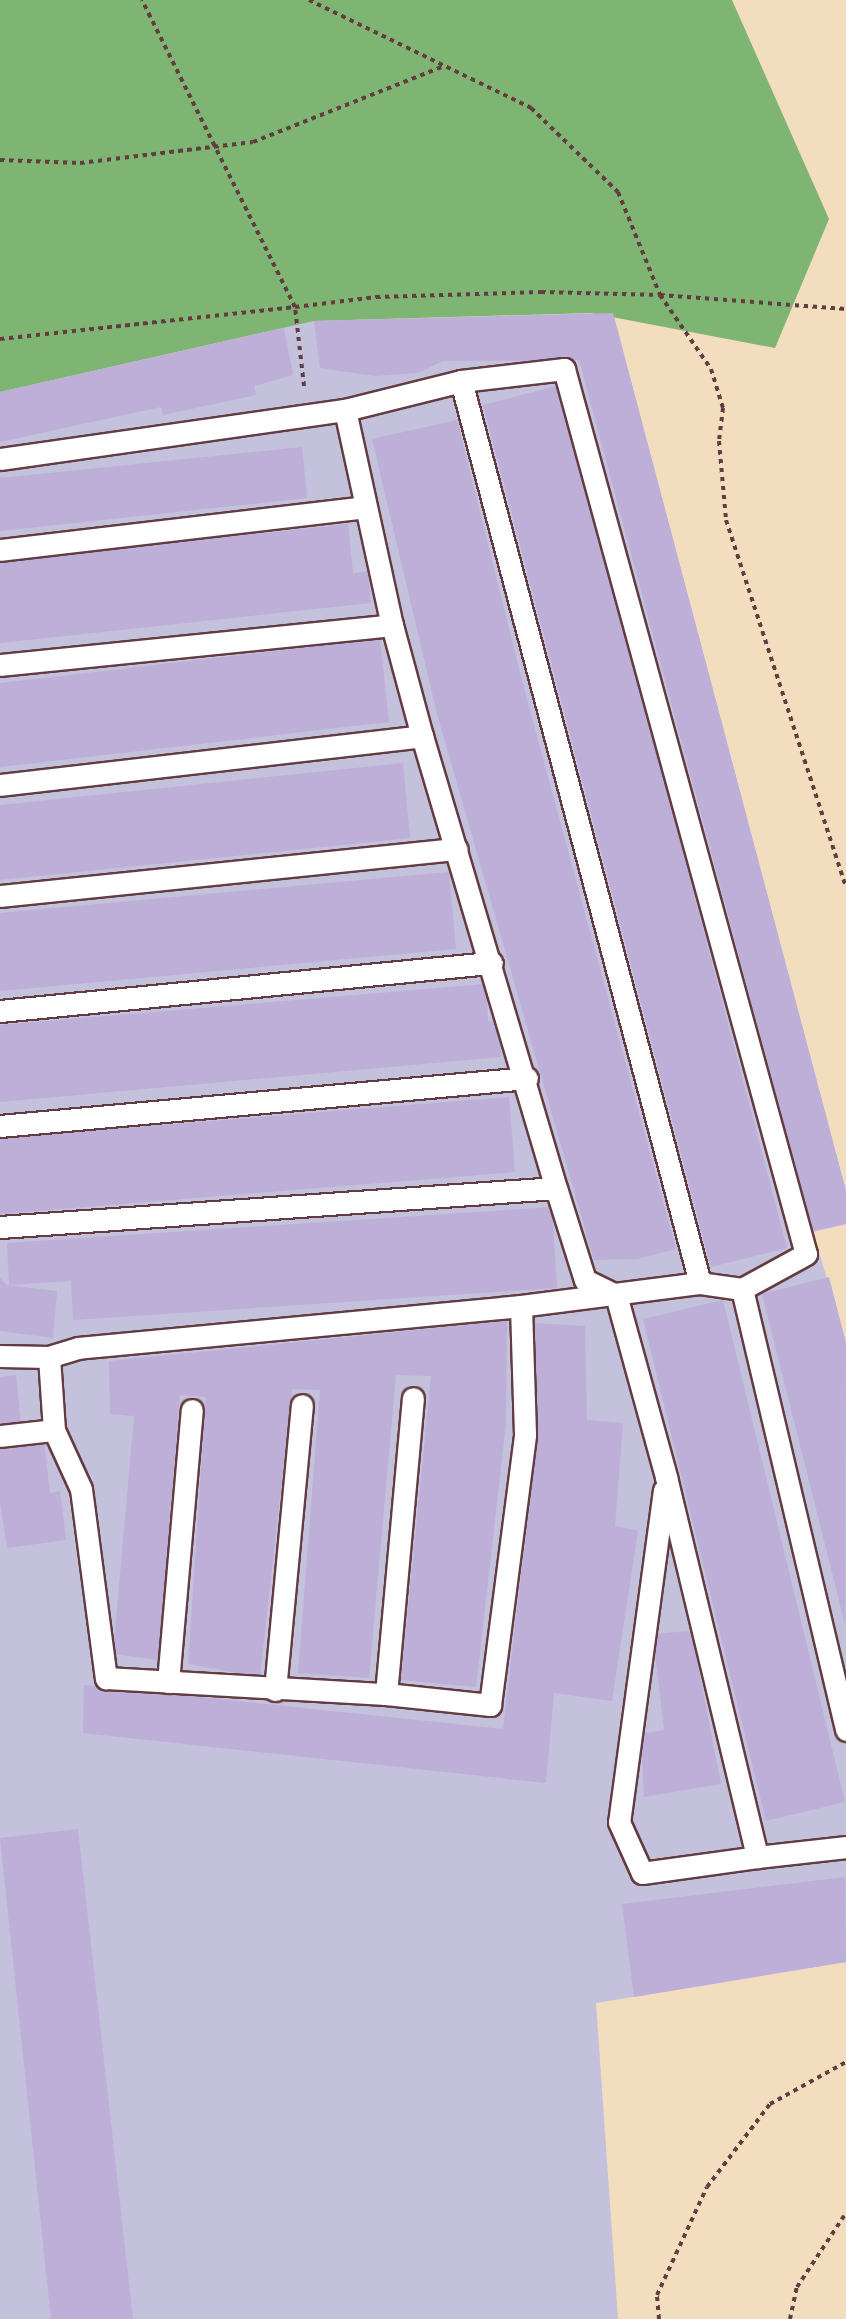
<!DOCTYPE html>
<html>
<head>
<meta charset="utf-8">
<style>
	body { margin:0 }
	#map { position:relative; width:846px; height:2319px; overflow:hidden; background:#f2ddbf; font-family:Pangolin,sans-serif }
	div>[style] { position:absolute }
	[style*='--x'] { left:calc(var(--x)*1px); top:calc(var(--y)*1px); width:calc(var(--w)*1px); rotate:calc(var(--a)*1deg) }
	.industrial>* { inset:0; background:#c3c1dc }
	.forest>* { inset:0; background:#7eb572 }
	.building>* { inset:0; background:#bdafd8 }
	.path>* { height:4px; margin-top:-2px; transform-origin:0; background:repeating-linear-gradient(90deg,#633c41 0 4.5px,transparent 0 9px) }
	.roads { filter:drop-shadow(2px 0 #633c41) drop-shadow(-2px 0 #633c41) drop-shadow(0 2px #633c41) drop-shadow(0 -2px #633c41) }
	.lane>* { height:21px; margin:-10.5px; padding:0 10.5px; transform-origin:10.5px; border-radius:10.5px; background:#fff }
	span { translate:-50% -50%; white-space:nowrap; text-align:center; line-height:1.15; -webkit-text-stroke:5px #fcf5e5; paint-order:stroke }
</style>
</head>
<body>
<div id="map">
	<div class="industrial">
		<div style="clip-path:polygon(613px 313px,846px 1191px,846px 1224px,813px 1232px,846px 1343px,846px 1962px,596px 2003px,618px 2319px,0 2319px,0 392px,314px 321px)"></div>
	</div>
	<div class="forest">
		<div style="clip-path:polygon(0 0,732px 0,829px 219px,775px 348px,591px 313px,314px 321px,0 392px)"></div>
	</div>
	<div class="building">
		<div style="clip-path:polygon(613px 313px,846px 1191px,846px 1224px,813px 1231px,579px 360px,443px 361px,418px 373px,375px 376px,320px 368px,314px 321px)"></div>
		<div style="clip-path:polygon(284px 328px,293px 375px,254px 386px,256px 395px,163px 415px,161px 407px,0 442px,0 392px)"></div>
		<div style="clip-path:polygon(560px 385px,787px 1248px,711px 1267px,483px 405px)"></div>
		<div style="clip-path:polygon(457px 420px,525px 692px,676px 1249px,637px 1259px,594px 1260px,437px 714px,372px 439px)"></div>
		<div style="clip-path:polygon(302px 447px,307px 498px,0 531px,0 478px)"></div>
		<div style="clip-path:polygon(348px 524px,353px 573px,368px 571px,371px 603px,0 643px,0 562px)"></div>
		<div style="clip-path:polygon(380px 639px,389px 722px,0 767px,0 683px)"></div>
		<div style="clip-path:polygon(403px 763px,410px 838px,0 880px,0 805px)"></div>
		<div style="clip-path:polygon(449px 872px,456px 949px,0 991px,0 913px)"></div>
		<div style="clip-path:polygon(486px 984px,488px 1021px,499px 1023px,501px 1057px,0 1102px,0 1025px)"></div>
		<div style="clip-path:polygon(509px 1097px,515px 1172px,0 1214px,0 1138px)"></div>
		<div style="clip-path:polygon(552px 1207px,557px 1288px,73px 1320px,71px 1281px,9px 1285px,7px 1243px)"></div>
		<div style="clip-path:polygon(829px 1277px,846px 1343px,845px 1624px,762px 1294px)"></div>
		<div style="clip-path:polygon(0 1278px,7px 1285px,57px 1291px,53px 1338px,0 1331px)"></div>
		<div style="clip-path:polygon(723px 1300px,845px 1802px,766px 1821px,643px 1319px)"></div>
		<div style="clip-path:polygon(507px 1321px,506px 1424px,476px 1687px,401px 1680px,431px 1376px,396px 1375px,369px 1678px,298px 1673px,320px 1390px,292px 1389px,260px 1677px,188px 1664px,206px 1397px,180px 1395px,158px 1660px,113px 1654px,134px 1416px,110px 1414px,109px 1361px)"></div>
		<div style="clip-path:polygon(533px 1323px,585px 1326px,587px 1420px,623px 1423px,615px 1526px,638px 1531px,612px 1701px,554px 1693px,546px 1783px,83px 1733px,84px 1685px,503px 1729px,538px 1434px)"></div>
		<div style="clip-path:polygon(16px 1375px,21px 1424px,0 1426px,0 1377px)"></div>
		<div style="clip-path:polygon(44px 1443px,50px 1493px,60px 1491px,66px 1540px,7px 1548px,0 1502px,0 1449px)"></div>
		<div style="clip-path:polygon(691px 1631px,721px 1784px,644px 1797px,641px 1734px,664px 1730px,653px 1634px)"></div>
		<div style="clip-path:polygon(78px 1829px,133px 2319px,51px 2319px,0 1838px)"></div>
		<div style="clip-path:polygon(845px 1877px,846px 1962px,634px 1997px,622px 1904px)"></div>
	</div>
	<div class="path">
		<div style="--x:309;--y:0;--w:247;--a:25.9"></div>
		<div style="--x:531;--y:108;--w:121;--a:44"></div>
		<div style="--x:618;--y:192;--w:111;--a:67.8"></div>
		<div style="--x:660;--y:295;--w:90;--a:55.4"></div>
		<div style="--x:711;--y:369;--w:41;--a:72.9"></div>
		<div style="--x:723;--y:408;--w:33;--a:97"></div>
		<div style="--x:719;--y:441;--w:79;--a:84.9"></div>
		<div style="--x:726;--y:520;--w:386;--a:71.9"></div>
		<div style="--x:0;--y:160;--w:80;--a:2.1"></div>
		<div style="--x:80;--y:163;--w:174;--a:-6.9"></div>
		<div style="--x:253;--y:142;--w:206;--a:-21.7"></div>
		<div style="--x:0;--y:339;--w:297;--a:-6.2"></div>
		<div style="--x:295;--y:307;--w:343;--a:-116.5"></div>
		<div style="--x:304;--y:386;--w:80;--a:-96.5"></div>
		<div style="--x:295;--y:307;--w:82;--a:-7"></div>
		<div style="--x:376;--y:297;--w:165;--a:-1.7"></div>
		<div style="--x:541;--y:292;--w:119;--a:1.4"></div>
		<div style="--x:660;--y:295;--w:187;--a:4.3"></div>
		<div style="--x:659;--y:2319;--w:24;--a:-95"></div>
		<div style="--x:657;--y:2295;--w:119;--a:-65.2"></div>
		<div style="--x:707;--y:2187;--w:104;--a:-52.8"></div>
		<div style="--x:770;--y:2104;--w:87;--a:-28.9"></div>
		<div style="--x:790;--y:2319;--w:33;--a:-78"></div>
		<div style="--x:797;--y:2287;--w:89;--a:-56.5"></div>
	</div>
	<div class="roads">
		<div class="lane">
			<div style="--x:461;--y:381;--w:933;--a:75.16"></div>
			<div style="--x:345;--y:410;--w:220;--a:77.7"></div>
			<div style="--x:392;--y:625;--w:115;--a:74.9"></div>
			<div style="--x:422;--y:736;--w:471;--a:73.5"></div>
			<div style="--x:556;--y:1188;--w:96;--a:72.5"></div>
			<div style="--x:585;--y:1280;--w:34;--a:26"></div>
			<div style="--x:616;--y:1295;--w:189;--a:74.6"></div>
			<div style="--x:666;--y:1477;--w:391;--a:76.5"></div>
			<div style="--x:757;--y:1857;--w:90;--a:-6.4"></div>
			<div style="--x:0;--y:459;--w:348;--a:-8.1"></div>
			<div style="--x:345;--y:410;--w:120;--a:-14"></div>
			<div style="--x:461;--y:381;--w:104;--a:-6.6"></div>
			<div style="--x:564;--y:369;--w:917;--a:74.71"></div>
			<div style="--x:806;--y:1254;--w:73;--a:151.3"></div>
			<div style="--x:742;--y:1289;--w:42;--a:-171.9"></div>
			<div style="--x:700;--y:1283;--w:180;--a:172.7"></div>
			<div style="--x:521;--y:1306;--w:445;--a:174.6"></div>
			<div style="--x:78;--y:1348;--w:30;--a:163"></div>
			<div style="--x:0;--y:550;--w:367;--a:-6.7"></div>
			<div style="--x:0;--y:665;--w:394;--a:-5.8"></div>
			<div style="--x:0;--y:785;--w:425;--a:-6.6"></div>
			<div style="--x:0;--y:896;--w:459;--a:-5.9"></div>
			<div style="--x:0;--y:1011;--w:494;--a:-5.6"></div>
			<div style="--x:0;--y:1126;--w:529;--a:-5.2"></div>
			<div style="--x:0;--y:1227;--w:557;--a:-4.01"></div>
			<div style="--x:742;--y:1289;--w:453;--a:76.7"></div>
			<div style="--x:0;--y:1356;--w:49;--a:1.2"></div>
			<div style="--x:49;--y:1357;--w:73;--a:86.1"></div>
			<div style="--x:54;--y:1430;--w:65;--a:65.4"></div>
			<div style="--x:81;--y:1489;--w:191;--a:82.5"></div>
			<div style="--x:106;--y:1678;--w:280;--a:3.3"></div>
			<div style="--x:386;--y:1694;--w:105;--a:6"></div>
			<div style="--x:490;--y:1705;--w:273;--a:-82.6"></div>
			<div style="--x:525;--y:1434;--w:128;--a:-91.8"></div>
			<div style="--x:0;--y:1436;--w:54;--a:-6.3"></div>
			<div style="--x:664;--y:1490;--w:335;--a:97.7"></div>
			<div style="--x:619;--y:1822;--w:56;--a:65.7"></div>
			<div style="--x:642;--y:1873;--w:116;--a:-7.9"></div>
			<div style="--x:168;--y:1682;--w:273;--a:-85"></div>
			<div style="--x:275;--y:1690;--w:286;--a:-84.6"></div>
			<div style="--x:386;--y:1694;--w:297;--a:-84.8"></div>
		</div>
	</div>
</div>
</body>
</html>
